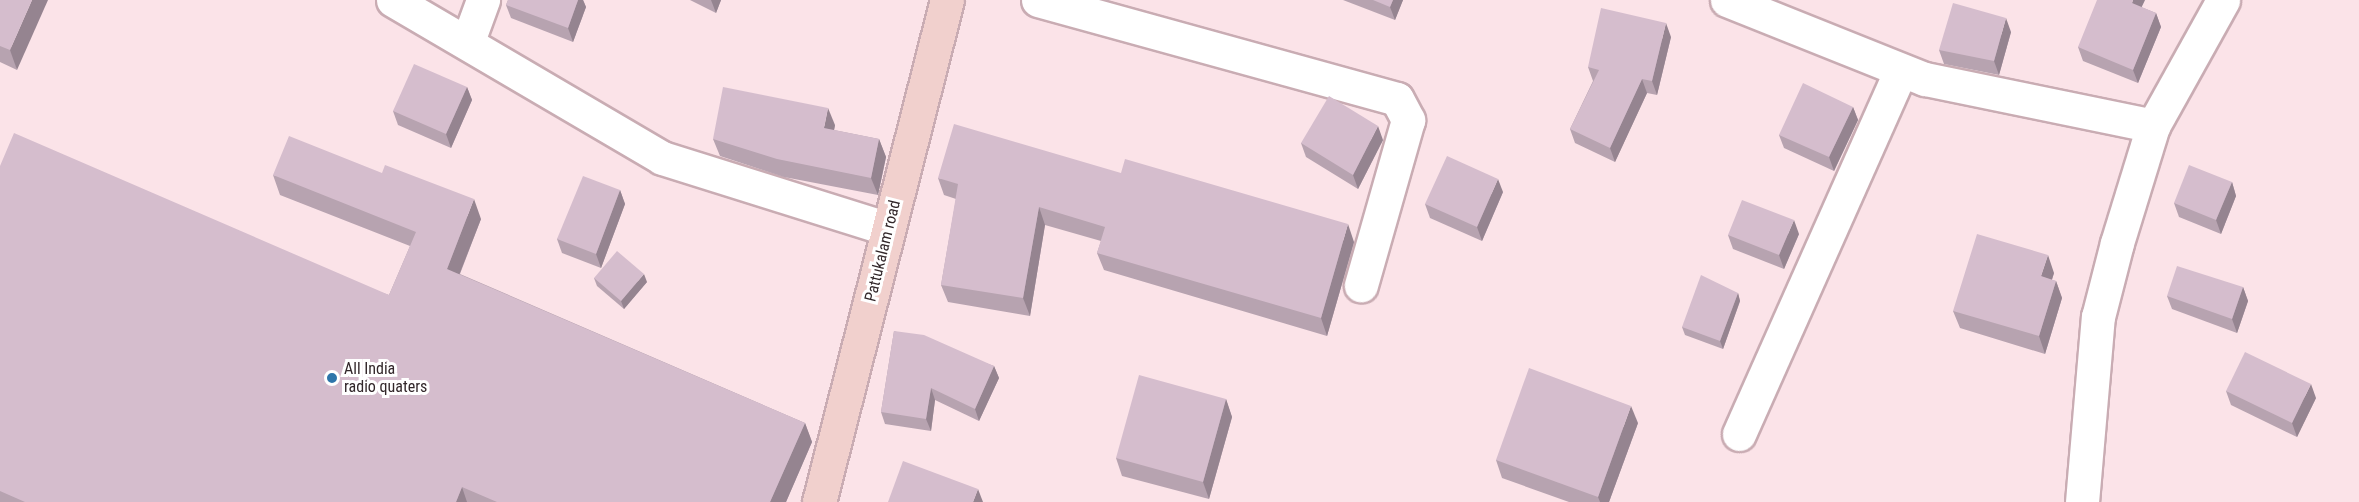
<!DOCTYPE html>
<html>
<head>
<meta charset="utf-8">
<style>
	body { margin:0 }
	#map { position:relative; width:2359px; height:502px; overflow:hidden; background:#fbe3e8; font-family:"Roboto Condensed",sans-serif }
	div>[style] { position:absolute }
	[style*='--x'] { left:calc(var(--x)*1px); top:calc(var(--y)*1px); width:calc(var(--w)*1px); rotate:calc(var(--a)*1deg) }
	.roads { filter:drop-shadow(2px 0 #c9acb3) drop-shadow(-2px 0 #c9acb3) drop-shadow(0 2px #c9acb3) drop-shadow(0 -2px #c9acb3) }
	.minor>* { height:33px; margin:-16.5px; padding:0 16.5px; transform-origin:16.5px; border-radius:16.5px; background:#fff }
	.secondary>* { height:33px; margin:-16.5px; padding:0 16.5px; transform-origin:16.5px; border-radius:16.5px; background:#f1d0cd }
	.wall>* { inset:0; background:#b7a3b0 }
	.shaded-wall>* { inset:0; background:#958490 }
	.building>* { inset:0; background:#d5bdcd }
	.dots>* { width:16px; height:16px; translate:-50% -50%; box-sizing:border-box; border:3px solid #fff; border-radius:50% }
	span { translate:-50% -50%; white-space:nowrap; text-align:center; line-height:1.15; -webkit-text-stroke:6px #fff; paint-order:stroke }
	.street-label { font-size:16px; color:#32272a }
	.poi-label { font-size:16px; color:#32272a }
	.left { translate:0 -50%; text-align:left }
</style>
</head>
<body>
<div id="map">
	<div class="roads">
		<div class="minor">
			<div style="--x:393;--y:0;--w:312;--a:30.4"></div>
			<div style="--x:662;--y:158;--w:237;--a:17.4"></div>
			<div style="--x:1038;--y:0;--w:372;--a:15.4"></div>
			<div style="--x:1397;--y:99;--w:24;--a:62"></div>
			<div style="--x:1408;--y:120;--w:172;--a:105.9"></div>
			<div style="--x:1727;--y:0;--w:213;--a:21.8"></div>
			<div style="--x:1925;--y:79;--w:233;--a:11.6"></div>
			<div style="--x:468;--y:41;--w:44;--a:-69.9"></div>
			<div style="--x:1739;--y:434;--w:398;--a:-66"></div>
			<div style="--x:2082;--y:502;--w:186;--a:-85.1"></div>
			<div style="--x:2098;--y:317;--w:76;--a:-75.6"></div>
			<div style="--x:2117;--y:243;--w:122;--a:-72.9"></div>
			<div style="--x:2153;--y:126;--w:144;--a:-60.9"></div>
		</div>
		<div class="secondary">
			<div style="--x:819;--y:502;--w:518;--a:-75.7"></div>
		</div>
	</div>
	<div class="wall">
		<div style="clip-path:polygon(0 0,17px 70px,0 62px)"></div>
		<div style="clip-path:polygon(508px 0,583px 0,586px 7px,573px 42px,511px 18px,506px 5px)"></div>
		<div style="clip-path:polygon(690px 0,721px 0,716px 13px)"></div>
		<div style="clip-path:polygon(1343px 0,1403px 0,1395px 20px)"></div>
		<div style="clip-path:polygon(2145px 0,2141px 7px,2156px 13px,2161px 27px,2138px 83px,2083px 61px,2078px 47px)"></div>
		<div style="clip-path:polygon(2011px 32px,1999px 75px,1944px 64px,1939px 50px)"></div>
		<div style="clip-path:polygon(1671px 37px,1657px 95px,1647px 93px,1615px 162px,1575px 143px,1570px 129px,1593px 81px,1588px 67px)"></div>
		<div style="clip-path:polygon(467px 87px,472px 100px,451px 148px,398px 125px,393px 111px)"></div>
		<div style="clip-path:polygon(1853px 107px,1858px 120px,1834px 171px,1784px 148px,1779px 135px)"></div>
		<div style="clip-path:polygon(835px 125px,834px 130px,879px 139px,886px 157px,878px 195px,784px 177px,720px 156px,713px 139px)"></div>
		<div style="clip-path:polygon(1383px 140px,1358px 189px,1306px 157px,1301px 143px)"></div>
		<div style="clip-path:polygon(0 166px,389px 295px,410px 246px,280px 195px,273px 175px,481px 219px,460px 274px,805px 423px,812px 442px,786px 502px,0 502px)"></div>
		<div style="clip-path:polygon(938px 178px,1354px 242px,1327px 336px,1104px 270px,1097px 253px,1101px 241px,1045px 225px,1030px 316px,948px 302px,941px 285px,956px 199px,944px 195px)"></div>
		<div style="clip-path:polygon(2232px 182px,2236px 196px,2221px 234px,2179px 217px,2174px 203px)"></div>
		<div style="clip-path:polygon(620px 190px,625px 204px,601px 268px,562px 253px,557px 239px)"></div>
		<div style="clip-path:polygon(1503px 192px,1482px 241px,1430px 218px,1425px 204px)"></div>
		<div style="clip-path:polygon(1799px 234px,1784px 269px,1733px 249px,1728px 235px)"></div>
		<div style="clip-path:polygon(2054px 273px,2052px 280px,2056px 281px,2062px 298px,2045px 354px,1960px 328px,1953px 311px)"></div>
		<div style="clip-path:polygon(594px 278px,647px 282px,624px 309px,597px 286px)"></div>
		<div style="clip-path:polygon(2243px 287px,2248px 301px,2237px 333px,2172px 309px,2167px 296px)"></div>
		<div style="clip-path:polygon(1738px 293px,1740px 301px,1723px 349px,1685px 335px,1682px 327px)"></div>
		<div style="clip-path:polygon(894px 331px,994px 366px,999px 378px,979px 421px,935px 400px,931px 431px,885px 424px,881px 412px)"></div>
		<div style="clip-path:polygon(2226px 391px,2316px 398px,2297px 437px,2231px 405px)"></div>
		<div style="clip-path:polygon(1226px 399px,1232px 417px,1209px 499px,1122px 476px,1116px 458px)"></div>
		<div style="clip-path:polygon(1638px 423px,1609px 502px,1569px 502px,1502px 478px,1496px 460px)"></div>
	</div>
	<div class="shaded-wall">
		<div style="clip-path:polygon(32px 0,48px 0,17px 70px,10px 50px)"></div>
		<div style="clip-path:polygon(578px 0,583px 0,586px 7px,573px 42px,568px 28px)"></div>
		<div style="clip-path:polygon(711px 0,721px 0,716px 13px)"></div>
		<div style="clip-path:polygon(1393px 0,1403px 0,1395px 20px,1390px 7px)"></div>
		<div style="clip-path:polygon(2133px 0,2145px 0,2137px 17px,2132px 3px)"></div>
		<div style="clip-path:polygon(2156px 13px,2161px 27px,2138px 83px,2133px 70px)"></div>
		<div style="clip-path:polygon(2006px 18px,2011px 32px,1999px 75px,1994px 61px)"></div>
		<div style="clip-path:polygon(1666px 23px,1671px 37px,1657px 95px,1652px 81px)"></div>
		<div style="clip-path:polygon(1642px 79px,1647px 93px,1615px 162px,1610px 148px)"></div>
		<div style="clip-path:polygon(467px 87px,472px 100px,451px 148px,446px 134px)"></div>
		<div style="clip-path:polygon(1853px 107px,1858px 120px,1834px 171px,1829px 157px)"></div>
		<div style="clip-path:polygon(828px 108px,835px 125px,831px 146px,824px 128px)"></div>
		<div style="clip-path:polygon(1378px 126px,1383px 140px,1358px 189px,1353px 175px)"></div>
		<div style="clip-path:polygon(879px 139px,886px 157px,878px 195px,871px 178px)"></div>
		<div style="clip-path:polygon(1498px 179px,1503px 192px,1482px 241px,1477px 227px)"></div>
		<div style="clip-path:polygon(2232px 182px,2236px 196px,2221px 234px,2216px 220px)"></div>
		<div style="clip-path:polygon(620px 190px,625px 204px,601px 268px,596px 254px)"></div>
		<div style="clip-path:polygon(474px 199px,481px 219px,454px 288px,447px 269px)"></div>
		<div style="clip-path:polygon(1039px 207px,1045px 225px,1030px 316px,1023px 298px)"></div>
		<div style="clip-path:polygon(1794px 220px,1799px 234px,1784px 269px,1779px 255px)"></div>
		<div style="clip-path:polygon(1348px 224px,1354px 242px,1327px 336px,1321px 318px)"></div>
		<div style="clip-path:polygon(2048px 255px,2054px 273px,2047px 294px,2041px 276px)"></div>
		<div style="clip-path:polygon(644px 274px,647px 282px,624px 309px,621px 301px)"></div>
		<div style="clip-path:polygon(2056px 281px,2062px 298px,2045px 354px,2039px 336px)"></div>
		<div style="clip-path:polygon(2243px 287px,2248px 301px,2237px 333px,2232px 319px)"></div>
		<div style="clip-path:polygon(1738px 293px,1740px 301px,1723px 349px,1720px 341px)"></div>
		<div style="clip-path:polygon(994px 366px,999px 378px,979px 421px,975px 409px)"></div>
		<div style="clip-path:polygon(2311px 384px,2316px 398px,2297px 437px,2292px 423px)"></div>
		<div style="clip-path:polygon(931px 388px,935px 400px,931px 431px,926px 419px)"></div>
		<div style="clip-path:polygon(1226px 399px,1232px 417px,1209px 499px,1203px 482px)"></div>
		<div style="clip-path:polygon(1631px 406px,1638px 423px,1609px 502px,1600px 502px,1598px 497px)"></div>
		<div style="clip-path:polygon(805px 423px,812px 442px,786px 502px,770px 502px)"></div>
		<div style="clip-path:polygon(462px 487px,467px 502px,456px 502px)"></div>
		<div style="clip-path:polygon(978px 489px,983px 502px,973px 502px)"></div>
	</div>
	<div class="building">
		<div style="clip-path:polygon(0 0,32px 0,10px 50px,0 46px)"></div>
		<div style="clip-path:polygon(508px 0,578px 0,568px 28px,506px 5px)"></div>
		<div style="clip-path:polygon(1373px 0,1393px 0,1390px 7px)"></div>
		<div style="clip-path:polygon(2097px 0,2133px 0,2132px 3px,2156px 13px,2133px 70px,2078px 47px)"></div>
		<div style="clip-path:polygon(1953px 3px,2006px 18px,1994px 61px,1939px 50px)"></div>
		<div style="clip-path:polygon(1601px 8px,1666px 23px,1652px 81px,1642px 79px,1610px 148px,1570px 129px,1599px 70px,1588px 67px)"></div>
		<div style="clip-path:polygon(414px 64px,467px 87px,446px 134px,393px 111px)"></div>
		<div style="clip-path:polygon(1803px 83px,1853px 107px,1829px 157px,1779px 135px)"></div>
		<div style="clip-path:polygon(723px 87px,828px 108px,824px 128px,879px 139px,871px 178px,777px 159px,713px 139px)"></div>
		<div style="clip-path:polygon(1329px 96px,1378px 126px,1353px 175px,1301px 143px)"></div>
		<div style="clip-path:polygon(954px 124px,1121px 173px,1125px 159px,1348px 224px,1321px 318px,1097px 253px,1105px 227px,1039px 207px,1023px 298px,941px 285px,958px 184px,938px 178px)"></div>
		<div style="clip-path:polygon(14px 133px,389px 295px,416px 232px,273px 175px,289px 136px,382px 173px,385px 165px,474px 199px,447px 269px,805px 423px,770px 502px,497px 502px,462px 487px,456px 502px,25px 502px,0 491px,0 166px)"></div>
		<div style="clip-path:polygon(1447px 156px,1498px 179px,1477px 227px,1425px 204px)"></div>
		<div style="clip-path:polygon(2189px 165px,2232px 182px,2216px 220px,2174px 203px)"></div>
		<div style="clip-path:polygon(583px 176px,620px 190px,596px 254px,557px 239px)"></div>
		<div style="clip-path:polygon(1742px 200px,1794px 220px,1779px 255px,1728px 235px)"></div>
		<div style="clip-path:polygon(1977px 234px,2048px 255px,2041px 276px,2056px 281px,2039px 336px,1953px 311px)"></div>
		<div style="clip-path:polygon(617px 251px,644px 274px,621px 301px,594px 278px)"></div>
		<div style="clip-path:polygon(2177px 266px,2243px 287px,2232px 319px,2167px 296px)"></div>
		<div style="clip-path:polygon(1701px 275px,1738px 293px,1720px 341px,1682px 327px)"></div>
		<div style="clip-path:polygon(894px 331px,924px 335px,994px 366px,975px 409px,931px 388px,926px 419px,881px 412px)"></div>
		<div style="clip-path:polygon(2245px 352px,2311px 384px,2292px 423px,2226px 391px)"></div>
		<div style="clip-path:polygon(1529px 368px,1631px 406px,1598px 497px,1496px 460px)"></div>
		<div style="clip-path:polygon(1139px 375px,1226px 399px,1203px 482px,1116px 458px)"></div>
		<div style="clip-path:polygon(903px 461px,978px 489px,973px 502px,888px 502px)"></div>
	</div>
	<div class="dots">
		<div style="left:332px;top:378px;background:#2e75aa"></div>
	</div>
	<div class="street-label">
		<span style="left:883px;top:251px;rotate:-76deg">Pattukalam road</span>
	</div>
	<div class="poi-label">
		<span class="left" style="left:344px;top:378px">All India<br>radio quaters</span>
	</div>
</div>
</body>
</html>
